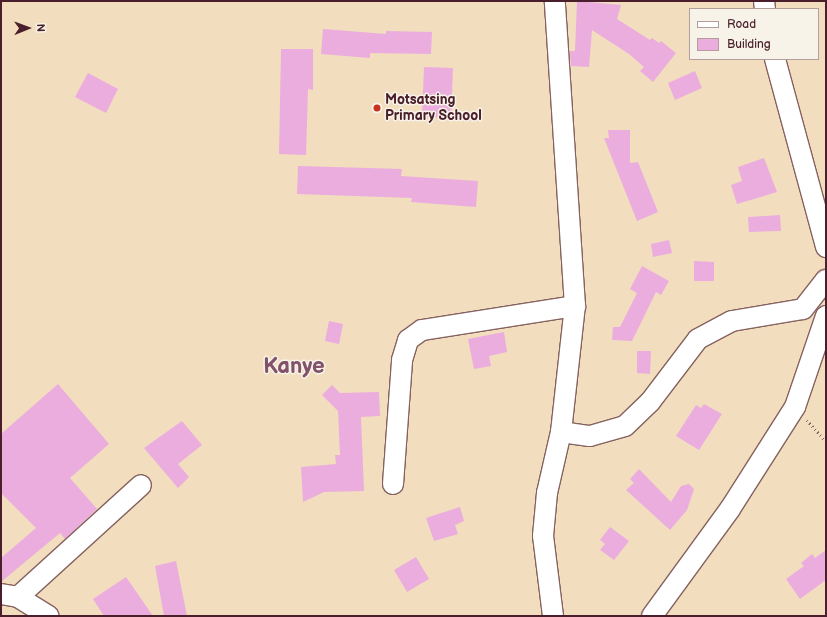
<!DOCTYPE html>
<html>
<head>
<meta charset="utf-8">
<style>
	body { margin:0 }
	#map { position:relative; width:827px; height:617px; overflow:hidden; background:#f2ddbf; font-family:"Balsamiq Sans",sans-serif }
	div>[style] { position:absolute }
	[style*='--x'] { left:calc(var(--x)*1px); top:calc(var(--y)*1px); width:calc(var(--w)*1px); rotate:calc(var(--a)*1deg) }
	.building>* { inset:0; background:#eaadde }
	.path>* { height:2.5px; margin-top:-1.25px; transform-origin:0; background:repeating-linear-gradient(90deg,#85625f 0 1px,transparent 0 4px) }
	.roads { filter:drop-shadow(1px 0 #85625f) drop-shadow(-1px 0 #85625f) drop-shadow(0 1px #85625f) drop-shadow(0 -1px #85625f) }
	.minor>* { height:20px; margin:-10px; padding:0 10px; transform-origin:10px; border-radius:10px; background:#fff }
	.dots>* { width:11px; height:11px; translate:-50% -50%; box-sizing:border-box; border:2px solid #f7f3e8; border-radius:50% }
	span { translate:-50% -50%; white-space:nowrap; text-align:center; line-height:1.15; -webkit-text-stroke:3px #f7f3e8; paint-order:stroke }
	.poi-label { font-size:14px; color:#4a1f2b; font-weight:700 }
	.left { translate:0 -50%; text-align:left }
	.town-label { font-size:22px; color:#82516a; font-weight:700 }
	.frame { position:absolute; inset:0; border:2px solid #4a1f2b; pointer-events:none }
	.legend { position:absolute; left:689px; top:8px; width:130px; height:52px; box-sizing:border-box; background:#f7f3e8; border:1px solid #b29e9c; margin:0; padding:5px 7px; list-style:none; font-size:12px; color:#4a1f2b }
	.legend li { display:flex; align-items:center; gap:8px; height:20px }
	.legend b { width:20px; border:1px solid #b29e9c }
	.north { position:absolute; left:8px; top:8px; width:40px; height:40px; -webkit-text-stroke:3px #f7f3e8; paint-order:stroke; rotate:89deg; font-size:11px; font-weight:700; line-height:16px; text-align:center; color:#4a1f2b }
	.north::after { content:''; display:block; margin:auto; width:14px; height:18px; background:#4a1f2b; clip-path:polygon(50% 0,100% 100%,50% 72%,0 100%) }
</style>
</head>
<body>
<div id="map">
	<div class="building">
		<div style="clip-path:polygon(577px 1px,621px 5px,617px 19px,650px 40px,652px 38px,659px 43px,661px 41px,676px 53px,653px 82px,640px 71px,644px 67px,629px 54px,592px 30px,589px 67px,571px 66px,570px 51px,575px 51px)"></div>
		<div style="clip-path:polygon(323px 29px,386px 34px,386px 31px,432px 32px,431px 54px,370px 53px,370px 58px,321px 54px)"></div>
		<div style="clip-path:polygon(281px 49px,313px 49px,313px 90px,308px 89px,306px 155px,279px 154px)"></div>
		<div style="clip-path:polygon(424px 67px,453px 68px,451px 118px,422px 117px)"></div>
		<div style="clip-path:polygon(695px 71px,702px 88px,675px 100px,668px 83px)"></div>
		<div style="clip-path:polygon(88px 73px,118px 89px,106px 113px,75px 97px)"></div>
		<div style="clip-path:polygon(608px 130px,630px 130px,630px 163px,638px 162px,658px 212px,637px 221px,604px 138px,609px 138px)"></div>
		<div style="clip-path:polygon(764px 158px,777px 192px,737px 204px,731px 185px,742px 181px,738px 167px)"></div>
		<div style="clip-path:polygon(298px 166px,402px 169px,401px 176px,478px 181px,476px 207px,411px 202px,412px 198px,297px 194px)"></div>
		<div style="clip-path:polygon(780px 215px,781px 231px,749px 232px,748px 217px)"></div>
		<div style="clip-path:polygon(669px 240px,672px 253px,653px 257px,651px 244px)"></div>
		<div style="clip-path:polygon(694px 261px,714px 262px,714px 281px,694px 281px)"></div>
		<div style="clip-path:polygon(642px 266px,669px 281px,661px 295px,656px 292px,632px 341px,612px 340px,613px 327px,620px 327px,637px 293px,630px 289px)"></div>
		<div style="clip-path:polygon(329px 321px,343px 324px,339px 344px,325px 341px)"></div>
		<div style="clip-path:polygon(504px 332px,507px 352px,489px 356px,491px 366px,474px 369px,468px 339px)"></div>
		<div style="clip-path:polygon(637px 351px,651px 351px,650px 374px,637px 373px)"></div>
		<div style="clip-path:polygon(58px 384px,109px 444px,70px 478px,97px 509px,65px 539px,60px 533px,1px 582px,1px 558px,36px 528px,1px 493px,1px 434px)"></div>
		<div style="clip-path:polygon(332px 385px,340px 393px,379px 392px,380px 416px,361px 417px,364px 491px,324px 492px,303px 502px,301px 467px,336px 464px,335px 455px,340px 455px,338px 411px,322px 395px)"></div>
		<div style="clip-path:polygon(704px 404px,722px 414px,699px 450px,676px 436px,696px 405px,701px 408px)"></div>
		<div style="clip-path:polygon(182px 421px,202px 445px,178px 464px,189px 477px,178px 488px,144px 448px)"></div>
		<div style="clip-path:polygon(639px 469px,671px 502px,681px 486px,689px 484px,694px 489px,687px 510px,670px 530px,626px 490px,634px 483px,630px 479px)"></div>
		<div style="clip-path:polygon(460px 507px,464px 521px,455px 525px,458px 534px,434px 541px,426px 518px)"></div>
		<div style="clip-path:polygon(610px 527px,629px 541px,614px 560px,600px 550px,605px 544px,600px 540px)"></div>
		<div style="clip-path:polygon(826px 550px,826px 580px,800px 599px,786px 579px,804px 566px,801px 563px,812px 554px,815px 558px)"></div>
		<div style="clip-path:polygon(416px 557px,429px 579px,407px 592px,394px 570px)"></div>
		<div style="clip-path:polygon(176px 561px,187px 616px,164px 616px,155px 566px)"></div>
		<div style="clip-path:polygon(126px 577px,153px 616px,104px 616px,93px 599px)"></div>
	</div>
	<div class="path">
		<div style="--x:807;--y:420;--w:28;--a:48"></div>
	</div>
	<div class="roads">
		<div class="minor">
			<div style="--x:764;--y:1;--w:8;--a:83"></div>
			<div style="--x:775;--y:59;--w:195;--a:74.8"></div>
			<div style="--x:561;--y:432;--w:29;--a:8"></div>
			<div style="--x:590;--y:436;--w:36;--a:-16"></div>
			<div style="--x:625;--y:426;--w:35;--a:-44"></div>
			<div style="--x:650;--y:402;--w:79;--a:-52.7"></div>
			<div style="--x:698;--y:339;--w:38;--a:-28"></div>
			<div style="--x:732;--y:321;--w:72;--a:-9.6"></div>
			<div style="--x:803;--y:309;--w:37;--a:-52"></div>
			<div style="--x:393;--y:484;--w:124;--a:-85.8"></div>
			<div style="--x:402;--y:360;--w:21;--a:-73"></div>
			<div style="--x:408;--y:340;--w:17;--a:-36"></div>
			<div style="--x:422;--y:330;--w:155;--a:-8.9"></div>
			<div style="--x:1;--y:594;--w:17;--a:10"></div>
			<div style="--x:18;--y:597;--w:36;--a:32"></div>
			<div style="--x:18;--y:597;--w:166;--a:-42.3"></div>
			<div style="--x:553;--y:616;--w:81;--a:-97.1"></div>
			<div style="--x:543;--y:536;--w:43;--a:-84.7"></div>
			<div style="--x:547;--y:493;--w:63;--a:-77.1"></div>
			<div style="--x:561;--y:432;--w:127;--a:-83.7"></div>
			<div style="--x:575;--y:306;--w:306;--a:-93.8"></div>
			<div style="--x:652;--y:616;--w:132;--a:-53.9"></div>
			<div style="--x:730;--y:509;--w:121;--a:-57.5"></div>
			<div style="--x:795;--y:407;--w:96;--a:-71.2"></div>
		</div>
	</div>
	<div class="dots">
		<div style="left:377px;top:108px;background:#c8321e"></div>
	</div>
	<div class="poi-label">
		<span class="left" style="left:385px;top:108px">Motsatsing<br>Primary School</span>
	</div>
	<div class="town-label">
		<span style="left:294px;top:367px">Kanye</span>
	</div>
	<div class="frame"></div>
	<ul class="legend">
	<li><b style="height:5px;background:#fff"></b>Road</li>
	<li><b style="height:11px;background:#eaadde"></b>Building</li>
	</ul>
	<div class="north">N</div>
</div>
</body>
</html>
